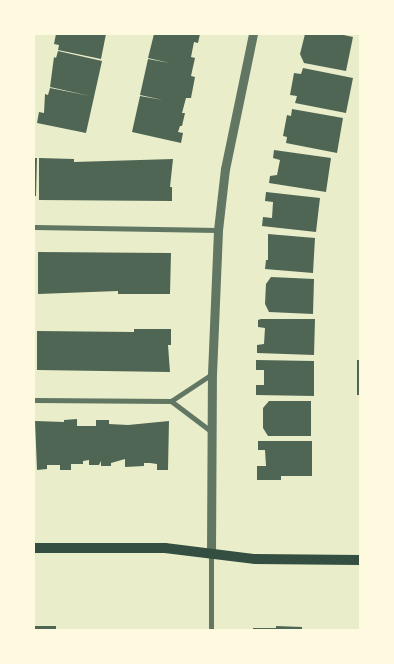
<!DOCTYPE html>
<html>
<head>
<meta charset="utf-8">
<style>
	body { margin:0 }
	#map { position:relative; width:394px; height:664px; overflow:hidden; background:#e9edc9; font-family:"Asap Condensed",sans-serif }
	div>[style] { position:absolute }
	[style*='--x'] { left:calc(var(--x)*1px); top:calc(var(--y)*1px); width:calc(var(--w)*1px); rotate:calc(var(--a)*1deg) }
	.building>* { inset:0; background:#4f6655 }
	.minor>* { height:5px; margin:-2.5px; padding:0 2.5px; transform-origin:2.5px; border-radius:2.5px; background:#617663 }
	.tertiary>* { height:9px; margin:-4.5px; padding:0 4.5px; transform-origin:4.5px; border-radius:4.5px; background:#617663 }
	.secondary>* { height:10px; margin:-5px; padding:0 5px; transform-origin:5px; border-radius:5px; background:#344e41 }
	span { translate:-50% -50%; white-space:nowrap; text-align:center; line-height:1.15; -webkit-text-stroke:5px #fefae0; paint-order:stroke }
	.frame { position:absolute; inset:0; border:35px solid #fefae0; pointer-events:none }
</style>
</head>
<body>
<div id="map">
	<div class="building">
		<div style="clip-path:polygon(56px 34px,106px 34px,101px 59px,58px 50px,59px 45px,54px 44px)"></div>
		<div style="clip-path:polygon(154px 34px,200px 34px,198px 43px,194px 42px,191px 57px,195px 58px,191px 76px,195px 77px,191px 98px,186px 98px,182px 113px,185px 113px,182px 126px,180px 126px,178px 132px,183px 133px,181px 143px,132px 132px,140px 96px,163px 100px,140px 95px,148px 59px,170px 63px,148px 58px)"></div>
		<div style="clip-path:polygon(305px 34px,339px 34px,353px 37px,346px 71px,304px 63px,300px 54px)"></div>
		<div style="clip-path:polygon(58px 51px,102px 61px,86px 133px,37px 123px,39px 112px,44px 113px,45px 94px,48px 95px,50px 88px,90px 96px,50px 87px,54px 57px,56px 58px)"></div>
		<div style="clip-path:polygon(303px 68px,353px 78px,346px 113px,295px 103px,297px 96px,290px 95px,294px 73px,301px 74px)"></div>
		<div style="clip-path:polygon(292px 109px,343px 118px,337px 153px,286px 143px,287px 137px,283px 136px,287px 115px,291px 116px)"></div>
		<div style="clip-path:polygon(274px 150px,331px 158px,326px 192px,269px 183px,270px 176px,277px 175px,280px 160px,273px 158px)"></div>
		<div style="clip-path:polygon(34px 158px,37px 158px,36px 196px,34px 196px)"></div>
		<div style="clip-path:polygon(39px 158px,74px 159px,74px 162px,173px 159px,170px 187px,172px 187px,172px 201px,39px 200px)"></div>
		<div style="clip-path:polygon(266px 192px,320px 198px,316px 232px,262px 226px,263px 217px,272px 218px,273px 202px,265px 201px)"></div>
		<div style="clip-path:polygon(268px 234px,315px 238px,313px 273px,265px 269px,266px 260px,268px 260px)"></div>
		<div style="clip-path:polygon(38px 252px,171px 253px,170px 294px,118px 294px,118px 291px,38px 294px)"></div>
		<div style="clip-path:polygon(271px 277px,314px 279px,313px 314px,269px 312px,265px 304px,266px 284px)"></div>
		<div style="clip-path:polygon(261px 319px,315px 319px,314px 355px,257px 353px,257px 345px,264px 344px,265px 328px,258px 327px,258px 320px)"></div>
		<div style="clip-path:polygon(134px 329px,171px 329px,171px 345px,168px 345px,170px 372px,37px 370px,37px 331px,134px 332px)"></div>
		<div style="clip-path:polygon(256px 360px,314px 361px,314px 396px,256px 395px,256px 385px,264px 385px,264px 370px,256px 370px)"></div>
		<div style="clip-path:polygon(357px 360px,360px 360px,360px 395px,357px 395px)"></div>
		<div style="clip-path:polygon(269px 401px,311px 401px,311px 436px,268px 436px,263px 428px,263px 408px)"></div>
		<div style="clip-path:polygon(77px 419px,77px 426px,96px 426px,96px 420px,109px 420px,109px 424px,128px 425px,169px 421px,168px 470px,157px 470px,157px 464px,150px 463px,144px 463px,144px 466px,125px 467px,125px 459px,111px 463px,111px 466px,101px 466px,101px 461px,99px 465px,89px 465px,89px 460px,83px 461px,83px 464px,71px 464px,71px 470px,60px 470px,60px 465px,47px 465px,47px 469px,37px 470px,35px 421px,64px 422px,64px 420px)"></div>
		<div style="clip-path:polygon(258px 441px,312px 441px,312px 476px,281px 476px,281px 480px,257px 480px,257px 466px,266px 466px,265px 450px,258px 450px)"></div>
		<div style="clip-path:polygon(34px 626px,56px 626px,56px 630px,34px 630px)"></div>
		<div style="clip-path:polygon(276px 626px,302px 627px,302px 630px,253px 630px,253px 628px,276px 628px)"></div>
	</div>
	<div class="minor">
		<div style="--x:34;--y:227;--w:184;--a:0.9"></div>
		<div style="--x:34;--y:400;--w:137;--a:0.4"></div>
		<div style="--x:171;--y:401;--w:49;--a:-33.4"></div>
		<div style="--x:171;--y:401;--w:51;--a:37.1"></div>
		<div style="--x:211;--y:630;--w:76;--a:-90"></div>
	</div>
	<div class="tertiary">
		<div style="--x:211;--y:554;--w:180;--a:-89.7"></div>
		<div style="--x:212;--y:374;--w:144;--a:-87.6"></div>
		<div style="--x:218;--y:230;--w:61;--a:-83.5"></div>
		<div style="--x:225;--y:169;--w:138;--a:-78.3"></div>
	</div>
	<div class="secondary">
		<div style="--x:34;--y:548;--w:131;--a:0"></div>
		<div style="--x:165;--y:548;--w:91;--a:7"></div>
		<div style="--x:255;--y:559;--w:105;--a:0.5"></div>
	</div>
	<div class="frame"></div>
</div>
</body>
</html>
